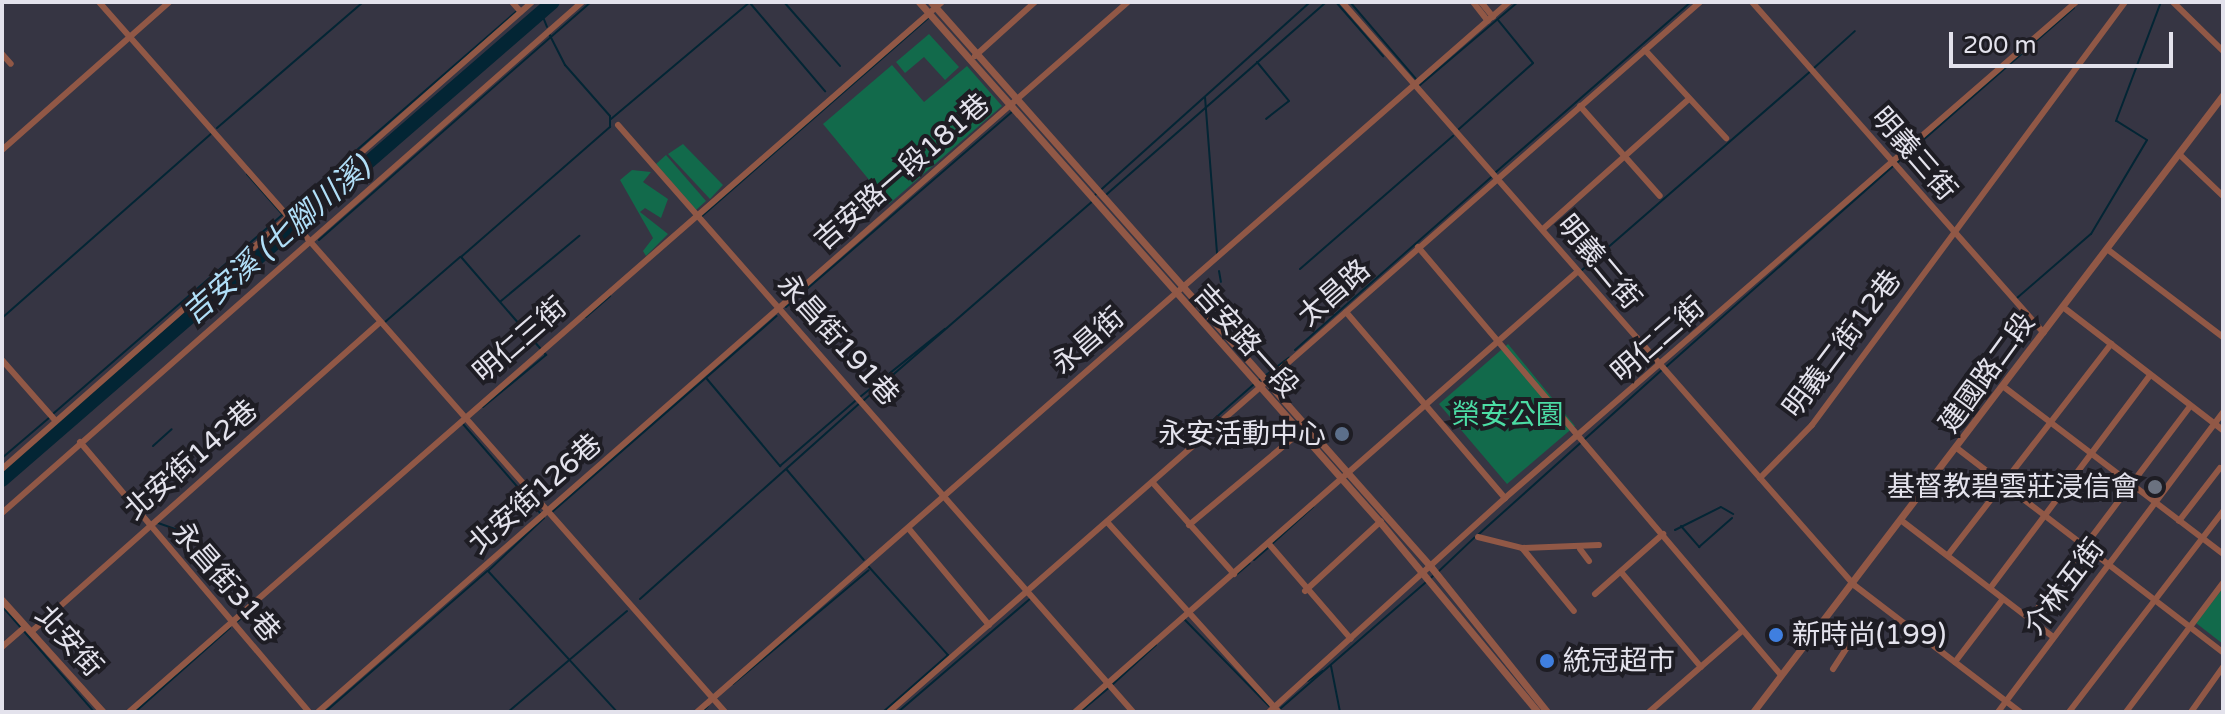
<!DOCTYPE html>
<html>
<head>
<meta charset="utf-8">
<style>
	body { margin:0 }
	#map { position:relative; width:2225px; height:714px; overflow:hidden; background:#363543; font-family:"Varela Round","Noto Sans TC",sans-serif }
	div>[style] { position:absolute }
	[style*='--x'] { left:calc(var(--x)*1px); top:calc(var(--y)*1px); width:calc(var(--w)*1px); rotate:calc(var(--a)*1deg) }
	.green>* { inset:0; background:#126a4b }
	.stream>* { height:2px; margin:-1px; padding:0 1px; transform-origin:1px; border-radius:1px; background:#032534 }
	.river>* { height:14px; margin:-7px; padding:0 7px; transform-origin:7px; border-radius:7px; background:#032534 }
	.minor>* { height:6px; margin:-3px; padding:0 3px; transform-origin:3px; border-radius:3px; background:#915846 }
	.tertiary>* { height:7px; margin:-3.5px; padding:0 3.5px; transform-origin:3.5px; border-radius:3.5px; background:#915846 }
	.dots>* { width:22px; height:22px; translate:-50% -50%; box-sizing:border-box; border:4px solid #1e1d24; border-radius:50% }
	span { translate:-50% -50%; white-space:nowrap; text-align:center; line-height:1.15; -webkit-text-stroke:8px #1e1d24; paint-order:stroke }
	.street-label { font-size:28px; color:#e3e2ec }
	.park-label { font-size:28px; color:#4cdda5 }
	.poi-label { font-size:28px; color:#e3e2ec }
	.right { translate:-100% -50%; text-align:right }
	.left { translate:0 -50%; text-align:left }
	.water-label { font-size:30px; color:#b0def7; font-style:italic }
	.frame { position:absolute; inset:0; border:4px solid #e3e2ec; pointer-events:none }
	.scale { position:absolute; left:1949px; top:32px; width:224px; height:36px; box-sizing:border-box; border:4px solid #e3e2ec; border-top:0; padding-left:10px; font-size:24px; line-height:28px; white-space:nowrap; color:#e3e2ec; -webkit-text-stroke:6px #1e1d24; paint-order:stroke }
</style>
</head>
<body>
<div id="map">
	<div class="green">
		<div style="clip-path:polygon(929px 34px,959px 67px,945px 80px,924px 57px,905px 73px,896px 62px)"></div>
		<div style="clip-path:polygon(892px 65px,924px 102px,967px 66px,1002px 106px,889px 204px,823px 124px)"></div>
		<div style="clip-path:polygon(683px 144px,723px 185px,710px 199px,668px 154px)"></div>
		<div style="clip-path:polygon(666px 155px,706px 201px,696px 210px,656px 164px)"></div>
		<div style="clip-path:polygon(632px 170px,651px 172px,643px 182px,668px 199px,661px 218px,645px 208px,640px 212px,668px 234px,646px 256px,643px 251px,653px 238px,620px 180px)"></div>
		<div style="clip-path:polygon(1508px 344px,1575px 426px,1507px 484px,1439px 404px)"></div>
		<div style="clip-path:polygon(2223px 588px,2223px 644px,2196px 623px)"></div>
	</div>
	<div class="stream">
		<div style="--x:784;--y:2;--w:85;--a:48.8"></div>
		<div style="--x:1336;--y:2;--w:72;--a:49"></div>
		<div style="--x:1350;--y:2;--w:101;--a:49.4"></div>
		<div style="--x:750;--y:3;--w:116;--a:49.6"></div>
		<div style="--x:541;--y:12;--w:16;--a:68"></div>
		<div style="--x:532;--y:13;--w:5;--a:53"></div>
		<div style="--x:1257;--y:62;--w:50;--a:50.6"></div>
		<div style="--x:1289;--y:101;--w:29;--a:142"></div>
		<div style="--x:1814;--y:68;--w:55;--a:-42.1"></div>
		<div style="--x:1420;--y:85;--w:128;--a:-40.3"></div>
		<div style="--x:1205;--y:97;--w:157;--a:85.6"></div>
		<div style="--x:611;--y:119;--w:182;--a:-40.1"></div>
		<div style="--x:217;--y:128;--w:193;--a:-40.8"></div>
		<div style="--x:1459;--y:129;--w:99;--a:-41.7"></div>
		<div style="--x:1533;--y:63;--w:55;--a:-129.1"></div>
		<div style="--x:1898;--y:162;--w:234;--a:-41.2"></div>
		<div style="--x:1496;--y:172;--w:259;--a:-41.1"></div>
		<div style="--x:247;--y:174;--w:53;--a:48.8"></div>
		<div style="--x:1107;--y:194;--w:291;--a:-41.2"></div>
		<div style="--x:1094;--y:196;--w:290;--a:-41.9"></div>
		<div style="--x:702;--y:216;--w:300;--a:-41.2"></div>
		<div style="--x:319;--y:240;--w:361;--a:-41.2"></div>
		<div style="--x:1300;--y:269;--w:203;--a:-41"></div>
		<div style="--x:1582;--y:270;--w:302;--a:-41"></div>
		<div style="--x:1219;--y:271;--w:11;--a:80"></div>
		<div style="--x:2017;--y:298;--w:98;--a:-40.9"></div>
		<div style="--x:2091;--y:234;--w:109;--a:-59.2"></div>
		<div style="--x:2147;--y:140;--w:36;--a:-148"></div>
		<div style="--x:2116;--y:121;--w:127;--a:-69.3"></div>
		<div style="--x:501;--y:301;--w:102;--a:-39.8"></div>
		<div style="--x:786;--y:307;--w:298;--a:-40.8"></div>
		<div style="--x:586;--y:317;--w:32;--a:-41"></div>
		<div style="--x:2;--y:318;--w:278;--a:-41.4"></div>
		<div style="--x:385;--y:322;--w:99;--a:-40.9"></div>
		<div style="--x:1295;--y:350;--w:261;--a:-41.4"></div>
		<div style="--x:1667;--y:366;--w:302;--a:-41.5"></div>
		<div style="--x:707;--y:379;--w:114;--a:50"></div>
		<div style="--x:780;--y:466;--w:99;--a:-40.9"></div>
		<div style="--x:1258;--y:381;--w:39;--a:-37"></div>
		<div style="--x:860;--y:397;--w:109;--a:-38.7"></div>
		<div style="--x:864;--y:400;--w:302;--a:-41"></div>
		<div style="--x:483;--y:407;--w:82;--a:-39.5"></div>
		<div style="--x:546;--y:355;--w:130;--a:-130.9"></div>
		<div style="--x:461;--y:257;--w:198;--a:-41.1"></div>
		<div style="--x:610;--y:127;--w:11;--a:-90"></div>
		<div style="--x:610;--y:116;--w:68;--a:-131.4"></div>
		<div style="--x:565;--y:65;--w:34;--a:-117"></div>
		<div style="--x:54;--y:413;--w:613;--a:-40.97"></div>
		<div style="--x:1212;--y:421;--w:55;--a:-41.3"></div>
		<div style="--x:463;--y:424;--w:118;--a:49.1"></div>
		<div style="--x:153;--y:446;--w:25;--a:-42"></div>
		<div style="--x:2;--y:458;--w:62;--a:-40.4"></div>
		<div style="--x:787;--y:470;--w:118;--a:49.5"></div>
		<div style="--x:552;--y:512;--w:298;--a:-41.1"></div>
		<div style="--x:544;--y:518;--w:77;--a:136.6"></div>
		<div style="--x:488;--y:571;--w:191;--a:47.5"></div>
		<div style="--x:158;--y:523;--w:21;--a:19"></div>
		<div style="--x:1681;--y:526;--w:28;--a:49"></div>
		<div style="--x:1699;--y:547;--w:44;--a:-41.3"></div>
		<div style="--x:1675;--y:530;--w:51;--a:-26.6"></div>
		<div style="--x:1721;--y:507;--w:14;--a:30"></div>
		<div style="--x:1479;--y:534;--w:246;--a:-41.9"></div>
		<div style="--x:1273;--y:543;--w:54;--a:-42"></div>
		<div style="--x:1254;--y:560;--w:18;--a:-41"></div>
		<div style="--x:869;--y:567;--w:118;--a:48.1"></div>
		<div style="--x:948;--y:655;--w:86;--a:138.8"></div>
		<div style="--x:1438;--y:572;--w:50;--a:-43.4"></div>
		<div style="--x:1236;--y:575;--w:18;--a:-41"></div>
		<div style="--x:640;--y:599;--w:293;--a:-41.7"></div>
		<div style="--x:2;--y:606;--w:140;--a:49"></div>
		<div style="--x:1185;--y:620;--w:120;--a:45.7"></div>
		<div style="--x:238;--y:621;--w:25;--a:-40"></div>
		<div style="--x:1331;--y:666;--w:47;--a:78.9"></div>
		<div style="--x:1308;--y:681;--w:18;--a:-34"></div>
		<div style="--x:733;--y:684;--w:177;--a:-40"></div>
		<div style="--x:1113;--y:684;--w:58;--a:-42.2"></div>
		<div style="--x:1281;--y:708;--w:201;--a:-41"></div>
		<div style="--x:135;--y:712;--w:127;--a:-41.5"></div>
		<div style="--x:325;--y:712;--w:215;--a:-41"></div>
		<div style="--x:508;--y:712;--w:156;--a:-40.3"></div>
		<div style="--x:702;--y:712;--w:8;--a:-45"></div>
		<div style="--x:898;--y:712;--w:174;--a:-40.6"></div>
		<div style="--x:1080;--y:712;--w:38;--a:-40"></div>
	</div>
	<div class="river">
		<div style="--x:2;--y:480;--w:729;--a:-40.94"></div>
	</div>
	<div class="minor">
		<div style="--x:99;--y:2;--w:947;--a:48.6"></div>
		<div style="--x:512;--y:2;--w:13;--a:48"></div>
		<div style="--x:1342;--y:2;--w:776;--a:48.71"></div>
		<div style="--x:1854;--y:585;--w:209;--a:37.4"></div>
		<div style="--x:1473;--y:2;--w:24;--a:52"></div>
		<div style="--x:1481;--y:2;--w:19;--a:51"></div>
		<div style="--x:1752;--y:2;--w:441;--a:48.6"></div>
		<div style="--x:2173;--y:2;--w:70;--a:44.4"></div>
		<div style="--x:1645;--y:50;--w:120;--a:47.4"></div>
		<div style="--x:2;--y:54;--w:13;--a:48"></div>
		<div style="--x:975;--y:56;--w:81;--a:-42"></div>
		<div style="--x:1580;--y:106;--w:120;--a:48.4"></div>
		<div style="--x:618;--y:125;--w:781;--a:48.74"></div>
		<div style="--x:2;--y:150;--w:223;--a:-41.5"></div>
		<div style="--x:2179;--y:154;--w:61;--a:43.7"></div>
		<div style="--x:1543;--y:229;--w:195;--a:-41.7"></div>
		<div style="--x:1418;--y:247;--w:561;--a:49.7"></div>
		<div style="--x:2107;--y:249;--w:146;--a:37.2"></div>
		<div style="--x:2063;--y:307;--w:202;--a:37.6"></div>
		<div style="--x:1346;--y:312;--w:245;--a:49.5"></div>
		<div style="--x:2;--y:360;--w:79;--a:48.6"></div>
		<div style="--x:2004;--y:387;--w:275;--a:37.3"></div>
		<div style="--x:80;--y:442;--w:354;--a:49.7"></div>
		<div style="--x:1958;--y:449;--w:334;--a:37.5"></div>
		<div style="--x:2;--y:469;--w:706;--a:-41.38"></div>
		<div style="--x:1760;--y:478;--w:74;--a:-45.5"></div>
		<div style="--x:1812;--y:425;--w:526;--a:-53.5"></div>
		<div style="--x:1153;--y:483;--w:122;--a:48.3"></div>
		<div style="--x:2;--y:513;--w:773;--a:-41.38"></div>
		<div style="--x:1902;--y:521;--w:190;--a:37.5"></div>
		<div style="--x:2179;--y:521;--w:67;--a:-52.3"></div>
		<div style="--x:1108;--y:523;--w:255;--a:47.9"></div>
		<div style="--x:1189;--y:525;--w:153;--a:-39.9"></div>
		<div style="--x:909;--y:529;--w:125;--a:50.2"></div>
		<div style="--x:1478;--y:537;--w:45;--a:14"></div>
		<div style="--x:1522;--y:548;--w:77;--a:-2.2"></div>
		<div style="--x:1269;--y:544;--w:125;--a:49.2"></div>
		<div style="--x:1523;--y:549;--w:80;--a:50.6"></div>
		<div style="--x:1580;--y:549;--w:15;--a:53"></div>
		<div style="--x:1948;--y:555;--w:267;--a:-52.3"></div>
		<div style="--x:1621;--y:572;--w:124;--a:49.9"></div>
		<div style="--x:1991;--y:587;--w:265;--a:-53.1"></div>
		<div style="--x:1305;--y:591;--w:103;--a:-42.6"></div>
		<div style="--x:1595;--y:594;--w:91;--a:-41.4"></div>
		<div style="--x:2029;--y:620;--w:268;--a:-53"></div>
		<div style="--x:31;--y:632;--w:467;--a:-41.6"></div>
		<div style="--x:2;--y:647;--w:30;--a:-41"></div>
		<div style="--x:1955;--y:662;--w:79;--a:-52.7"></div>
		<div style="--x:1833;--y:669;--w:35;--a:-57"></div>
		<div style="--x:129;--y:712;--w:1079;--a:-41.13"></div>
		<div style="--x:318;--y:712;--w:1077;--a:-41.24"></div>
		<div style="--x:697;--y:712;--w:1079;--a:-41.17"></div>
		<div style="--x:889;--y:712;--w:1078;--a:-41.2"></div>
		<div style="--x:1075;--y:712;--w:666;--a:-41.23"></div>
		<div style="--x:1269;--y:712;--w:319;--a:-42.2"></div>
		<div style="--x:1505;--y:498;--w:756;--a:-40.98"></div>
		<div style="--x:1649;--y:712;--w:123;--a:-41.1"></div>
		<div style="--x:1998;--y:712;--w:375;--a:-53.1"></div>
		<div style="--x:2069;--y:712;--w:253;--a:-52.5"></div>
		<div style="--x:2126;--y:712;--w:161;--a:-53.1"></div>
		<div style="--x:2191;--y:712;--w:55;--a:-54.6"></div>
	</div>
	<div class="tertiary">
		<div style="--x:919;--y:2;--w:695;--a:48.44"></div>
		<div style="--x:1380;--y:522;--w:247;--a:50.3"></div>
		<div style="--x:931;--y:2;--w:754;--a:48.49"></div>
		<div style="--x:1431;--y:567;--w:186;--a:51.3"></div>
		<div style="--x:2;--y:600;--w:151;--a:48"></div>
		<div style="--x:1753;--y:712;--w:776;--a:-52.7"></div>
	</div>
	<div class="dots">
		<div style="left:1342px;top:434px;background:#5c6f8a"></div>
		<div style="left:2155px;top:487px;background:#6b7280"></div>
		<div style="left:1776px;top:635px;background:#3f7fe0"></div>
		<div style="left:1547px;top:661px;background:#3f7fe0"></div>
	</div>
	<div class="street-label">
		<span style="left:1914px;top:154px;rotate:49deg">明義三街</span>
		<span style="left:902px;top:172px;rotate:-41deg">吉安路一段181巷</span>
		<span style="left:1599px;top:262px;rotate:50deg">明義二街</span>
		<span style="left:1334px;top:293px;rotate:-41deg">太昌路</span>
		<span style="left:520px;top:340px;rotate:-41deg">明仁三街</span>
		<span style="left:838px;top:340px;rotate:48deg">永昌街191巷</span>
		<span style="left:1658px;top:340px;rotate:-41deg">明仁二街</span>
		<span style="left:1088px;top:341px;rotate:-41deg">永昌街</span>
		<span style="left:1246px;top:341px;rotate:48deg">吉安路一段</span>
		<span style="left:1842px;top:344px;rotate:-53deg">明義二街12巷</span>
		<span style="left:1987px;top:373px;rotate:-54deg">建國路二段</span>
		<span style="left:191px;top:460px;rotate:-41deg">北安街142巷</span>
		<span style="left:535px;top:494px;rotate:-41deg">北安街126巷</span>
		<span style="left:226px;top:582px;rotate:49deg">永昌街31巷</span>
		<span style="left:2064px;top:587px;rotate:-53deg">介林五街</span>
		<span style="left:69px;top:641px;rotate:48deg">北安街</span>
	</div>
	<div class="park-label">
		<span style="left:1508px;top:415px">榮安公園</span>
	</div>
	<div class="poi-label">
		<span class="right" style="left:1326px;top:434px">永安活動中心</span>
		<span class="right" style="left:2139px;top:487px">基督教碧雲莊浸信會</span>
		<span class="left" style="left:1792px;top:635px">新時尚(199)</span>
		<span class="left" style="left:1563px;top:661px">統冠超市</span>
	</div>
	<div class="water-label">
		<span style="left:277px;top:241px;rotate:-41deg">吉安溪 (七腳川溪)</span>
	</div>
	<div class="frame"></div>
	<div class="scale">200 m</div>
</div>
</body>
</html>
